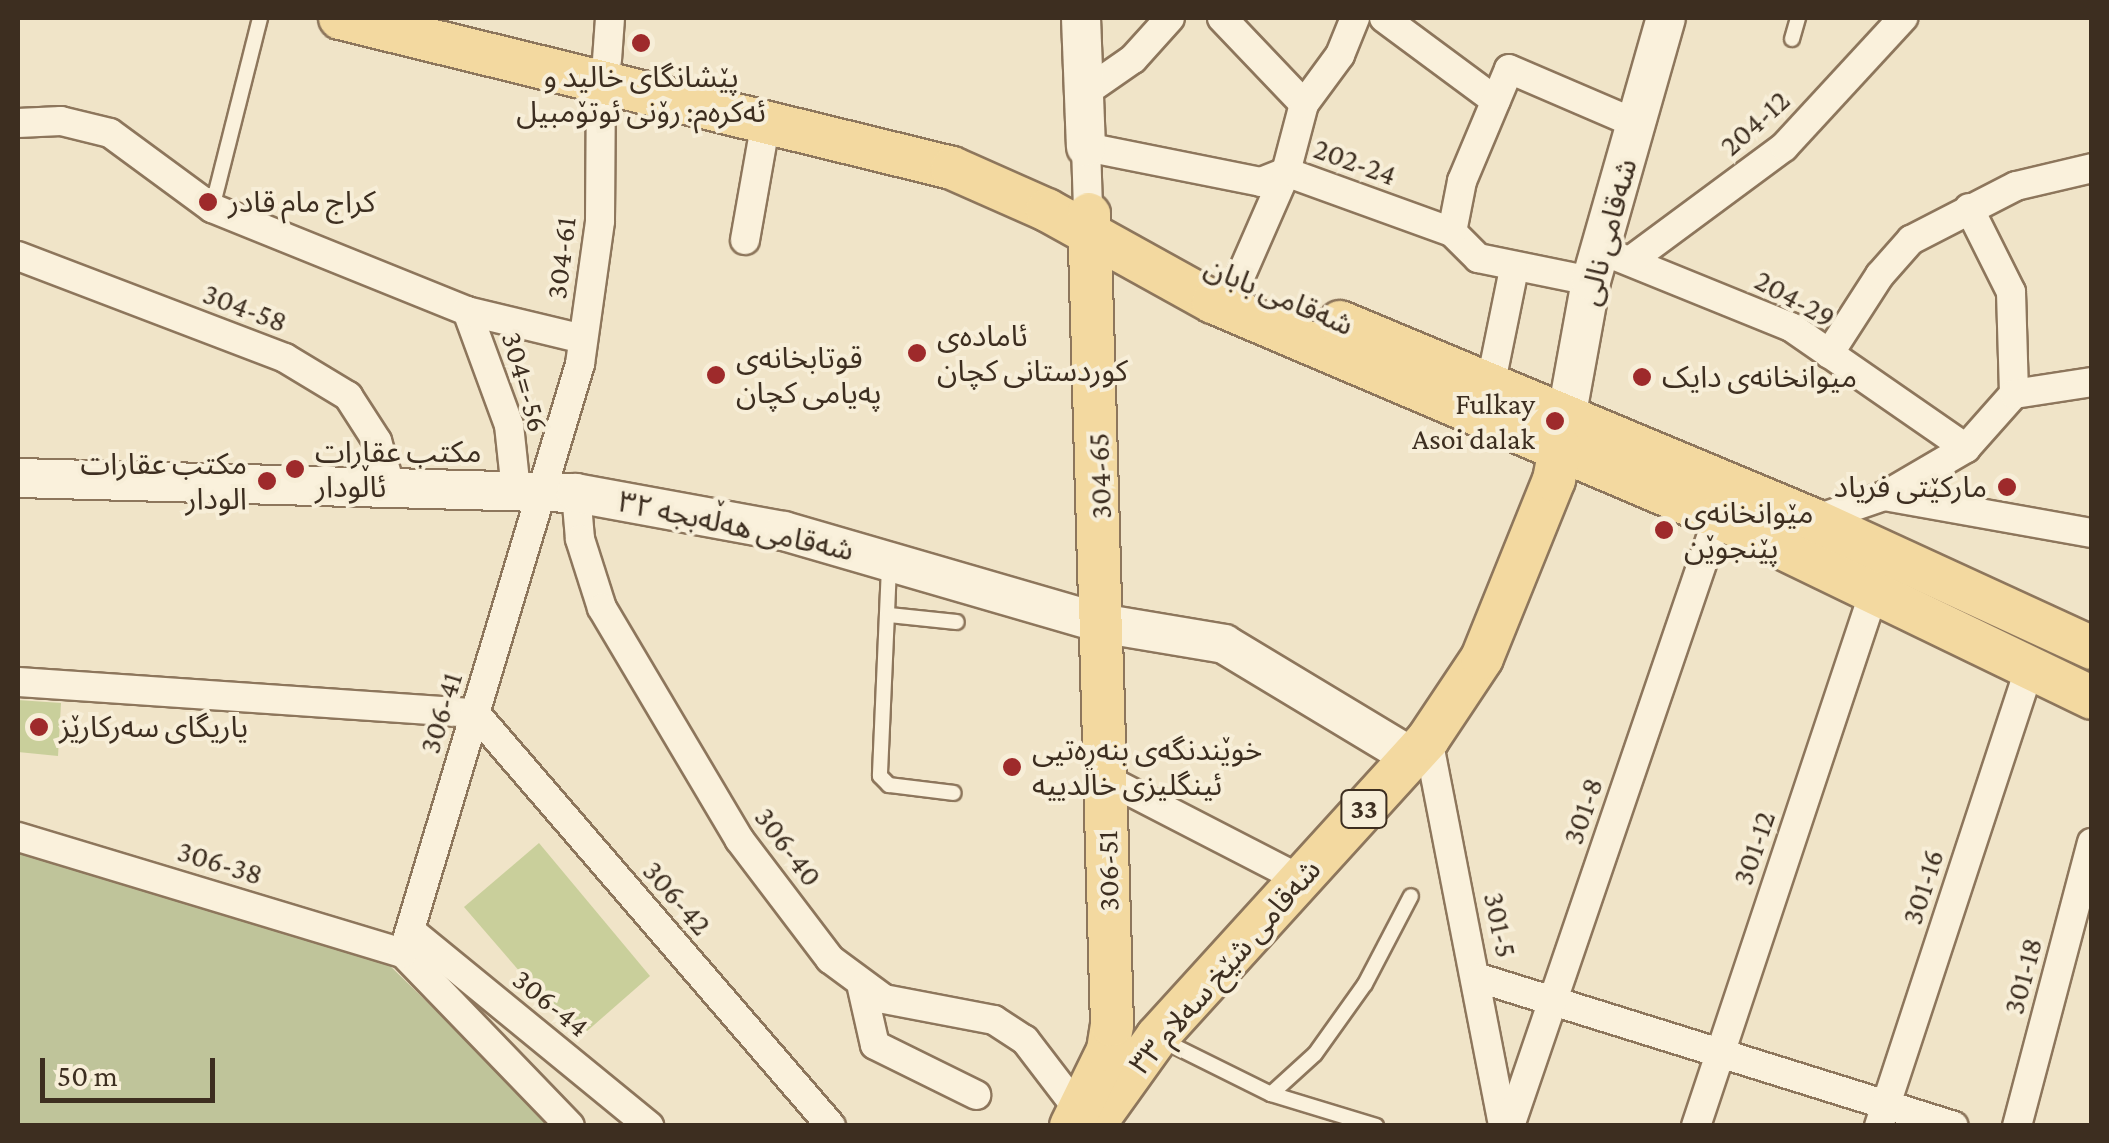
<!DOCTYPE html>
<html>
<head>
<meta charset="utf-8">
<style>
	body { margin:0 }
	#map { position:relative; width:2109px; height:1143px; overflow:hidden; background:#f0e4c8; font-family:"Crimson Pro","Noto Sans Arabic",serif }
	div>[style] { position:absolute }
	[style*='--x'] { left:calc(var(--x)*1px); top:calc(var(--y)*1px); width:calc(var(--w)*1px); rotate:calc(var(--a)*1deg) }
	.green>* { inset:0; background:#c9cf9b }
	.cemetery>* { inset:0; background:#bfc49a }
	.roads { filter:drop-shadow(2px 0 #8d765c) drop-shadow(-2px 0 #8d765c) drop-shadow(0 2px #8d765c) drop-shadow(0 -2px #8d765c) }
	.lane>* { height:14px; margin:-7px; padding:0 7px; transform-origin:7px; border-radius:7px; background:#faf1dc }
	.street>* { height:28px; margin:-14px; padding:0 14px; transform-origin:14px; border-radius:14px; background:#faf1dc }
	.secondary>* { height:38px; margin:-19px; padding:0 19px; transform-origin:19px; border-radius:19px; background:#faf1dc }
	.primary>* { height:42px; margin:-21px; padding:0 21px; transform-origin:21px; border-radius:21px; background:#f3d9a0 }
	.dots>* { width:28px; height:28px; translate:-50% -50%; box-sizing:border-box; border:5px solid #f7eed8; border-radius:50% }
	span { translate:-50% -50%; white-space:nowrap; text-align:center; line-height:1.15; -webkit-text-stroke:8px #f7eed8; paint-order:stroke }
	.shield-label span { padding:2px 8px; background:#f7eed8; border:2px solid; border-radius:8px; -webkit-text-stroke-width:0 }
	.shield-label { font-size:28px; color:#3d2e20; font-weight:700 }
	.poi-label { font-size:30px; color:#3d2e20 }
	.left { translate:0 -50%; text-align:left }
	.right { translate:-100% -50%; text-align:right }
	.street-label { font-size:30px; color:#3d2e20 }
	.frame { position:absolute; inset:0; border:20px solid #3d2e20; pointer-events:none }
	.scale { position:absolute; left:40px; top:1058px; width:175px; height:45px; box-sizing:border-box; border:5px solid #3d2e20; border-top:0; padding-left:12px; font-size:30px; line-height:35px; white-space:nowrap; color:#3d2e20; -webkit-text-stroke:8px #f7eed8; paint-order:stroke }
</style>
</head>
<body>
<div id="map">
	<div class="green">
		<div style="clip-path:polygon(18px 700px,61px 703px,58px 756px,18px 752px)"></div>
		<div style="clip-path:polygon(539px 843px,650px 976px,578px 1039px,464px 907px)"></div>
	</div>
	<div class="cemetery">
		<div style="clip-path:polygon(18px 852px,381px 957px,553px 1125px,18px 1125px)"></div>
	</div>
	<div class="roads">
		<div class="lane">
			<div style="--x:1792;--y:39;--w:22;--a:-74"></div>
			<div style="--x:212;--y:208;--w:196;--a:-75.8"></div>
			<div style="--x:889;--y:567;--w:209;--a:92.5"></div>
			<div style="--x:880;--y:776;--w:13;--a:45"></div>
			<div style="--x:889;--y:785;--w:65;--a:7"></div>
			<div style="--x:889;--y:615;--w:68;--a:5.9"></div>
			<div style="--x:1160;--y:1039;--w:124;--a:26.4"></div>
			<div style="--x:1271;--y:1094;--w:110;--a:16.9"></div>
			<div style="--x:1271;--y:1094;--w:59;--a:-42.3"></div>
			<div style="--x:1315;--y:1054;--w:86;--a:-54.5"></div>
			<div style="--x:1365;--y:984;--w:99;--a:-62.4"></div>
		</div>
		<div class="street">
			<div style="--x:1222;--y:18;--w:119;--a:46.4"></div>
			<div style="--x:1384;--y:18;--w:139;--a:36.5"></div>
			<div style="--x:607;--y:60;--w:42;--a:-85.9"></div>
			<div style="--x:1084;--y:93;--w:60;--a:-34.8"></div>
			<div style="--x:1133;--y:59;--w:55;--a:-47.9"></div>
			<div style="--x:18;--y:123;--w:43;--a:-2.7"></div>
			<div style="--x:61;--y:121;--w:50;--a:13.8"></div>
			<div style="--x:110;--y:133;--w:127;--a:36.3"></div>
			<div style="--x:212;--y:208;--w:275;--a:22"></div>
			<div style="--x:467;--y:311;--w:121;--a:69.8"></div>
			<div style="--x:509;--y:425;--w:65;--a:83.9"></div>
			<div style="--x:1969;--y:208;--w:94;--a:63.4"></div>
			<div style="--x:2011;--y:292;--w:102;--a:88.3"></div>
			<div style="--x:1088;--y:209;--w:62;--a:-91.8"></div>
			<div style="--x:1086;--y:147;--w:178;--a:11.3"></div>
			<div style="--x:1261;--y:182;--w:27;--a:-22"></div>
			<div style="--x:1286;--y:172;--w:177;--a:19.9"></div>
			<div style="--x:1452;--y:232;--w:37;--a:45"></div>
			<div style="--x:1478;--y:258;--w:115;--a:11.5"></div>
			<div style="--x:1452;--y:232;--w:52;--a:-78.9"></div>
			<div style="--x:1462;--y:181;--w:121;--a:-67.2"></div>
			<div style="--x:1509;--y:69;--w:139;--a:23.3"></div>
			<div style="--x:745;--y:240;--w:116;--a:-80"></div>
			<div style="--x:1601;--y:250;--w:205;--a:22.1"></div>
			<div style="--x:1791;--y:327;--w:213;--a:34.7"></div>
			<div style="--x:18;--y:256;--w:286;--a:20.9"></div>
			<div style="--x:285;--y:358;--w:74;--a:31.1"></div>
			<div style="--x:348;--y:396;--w:54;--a:57.2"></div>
			<div style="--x:377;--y:441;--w:49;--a:73.4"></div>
			<div style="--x:1634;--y:258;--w:187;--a:-36.5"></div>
			<div style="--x:1784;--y:147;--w:176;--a:-47.3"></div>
			<div style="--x:1238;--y:282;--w:120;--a:-66.4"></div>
			<div style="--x:1286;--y:172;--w:70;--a:-75.2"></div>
			<div style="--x:1304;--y:104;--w:61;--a:-53.7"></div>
			<div style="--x:1340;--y:55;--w:40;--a:-68"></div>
			<div style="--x:467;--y:311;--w:119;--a:13.6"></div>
			<div style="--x:1829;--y:354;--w:94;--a:-57.2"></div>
			<div style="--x:1880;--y:275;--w:47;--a:-48.5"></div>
			<div style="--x:1911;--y:240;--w:118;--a:-27.2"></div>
			<div style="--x:2016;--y:186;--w:78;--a:-13.3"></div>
			<div style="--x:1491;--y:382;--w:115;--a:-78.5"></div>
			<div style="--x:576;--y:493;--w:46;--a:85"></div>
			<div style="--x:580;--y:539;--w:72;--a:72.3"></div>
			<div style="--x:602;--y:608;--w:269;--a:59.3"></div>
			<div style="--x:739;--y:839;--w:151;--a:52.8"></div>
			<div style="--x:830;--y:959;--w:67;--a:36.5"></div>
			<div style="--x:884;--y:999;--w:112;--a:10.8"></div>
			<div style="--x:994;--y:1020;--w:37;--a:33"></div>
			<div style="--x:1025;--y:1040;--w:91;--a:52.6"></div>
			<div style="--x:1884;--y:496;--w:95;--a:-30.3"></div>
			<div style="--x:1966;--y:448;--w:72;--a:-48.4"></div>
			<div style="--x:2014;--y:394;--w:79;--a:-8.7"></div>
			<div style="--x:1814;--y:520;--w:74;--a:-18.9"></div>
			<div style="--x:1884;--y:496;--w:211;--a:10.1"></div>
			<div style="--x:18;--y:682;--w:458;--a:3.9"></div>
			<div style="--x:475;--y:713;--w:545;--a:49.24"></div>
			<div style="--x:1428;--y:739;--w:394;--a:79"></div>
			<div style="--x:1106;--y:779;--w:218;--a:27.3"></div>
			<div style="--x:18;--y:837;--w:402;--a:16.8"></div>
			<div style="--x:403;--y:953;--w:240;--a:46"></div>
			<div style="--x:411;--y:931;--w:308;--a:39.3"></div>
			<div style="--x:403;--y:953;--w:615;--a:-73.27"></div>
			<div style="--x:580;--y:364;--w:144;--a:-82"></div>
			<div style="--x:600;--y:221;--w:135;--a:-89.6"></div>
			<div style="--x:1479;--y:978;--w:497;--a:17.3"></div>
			<div style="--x:862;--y:988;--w:58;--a:77.2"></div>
			<div style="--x:875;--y:1045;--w:113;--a:26.3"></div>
			<div style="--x:1510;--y:1126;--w:644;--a:-71.14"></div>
			<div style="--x:1696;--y:1126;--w:563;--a:-71.57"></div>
			<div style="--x:1879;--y:1126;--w:480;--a:-71.8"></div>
			<div style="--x:2017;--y:1126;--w:293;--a:-75.2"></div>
		</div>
		<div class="secondary">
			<div style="--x:1081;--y:18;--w:129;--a:87.8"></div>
			<div style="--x:1561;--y:446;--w:168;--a:-79.7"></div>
			<div style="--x:1591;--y:281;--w:273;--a:-74.1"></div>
			<div style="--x:18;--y:478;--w:558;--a:1.54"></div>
			<div style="--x:576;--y:493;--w:211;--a:10.4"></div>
			<div style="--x:784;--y:531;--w:334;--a:16.2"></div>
			<div style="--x:1105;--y:624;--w:121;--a:9.5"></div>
			<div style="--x:1224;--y:644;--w:218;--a:31.1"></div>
		</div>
		<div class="primary">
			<div style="--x:340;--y:18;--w:630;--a:13.77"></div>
			<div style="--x:952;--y:168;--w:104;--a:23.9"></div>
			<div style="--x:1047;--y:210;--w:190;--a:29"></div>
			<div style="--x:1213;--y:302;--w:549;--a:23.06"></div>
			<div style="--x:1718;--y:517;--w:415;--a:25.8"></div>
			<div style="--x:1340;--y:322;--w:514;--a:22.67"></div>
			<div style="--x:1814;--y:520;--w:306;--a:24.7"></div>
			<div style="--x:1094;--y:1125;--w:108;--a:-54.4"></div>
			<div style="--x:1157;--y:1037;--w:403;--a:-47.7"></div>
			<div style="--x:1428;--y:739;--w:97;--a:-56.3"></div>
			<div style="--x:1482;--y:658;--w:192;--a:-68"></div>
			<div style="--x:1554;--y:480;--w:32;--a:-79"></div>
			<div style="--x:1071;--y:1126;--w:85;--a:-64"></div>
			<div style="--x:1108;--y:1050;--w:25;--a:-81"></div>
			<div style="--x:1112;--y:1025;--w:811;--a:-91.62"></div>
		</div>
	</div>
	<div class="dots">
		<div style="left:641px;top:43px;background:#9e2a2b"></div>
		<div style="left:208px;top:202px;background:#9e2a2b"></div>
		<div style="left:917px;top:353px;background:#9e2a2b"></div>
		<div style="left:716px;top:375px;background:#9e2a2b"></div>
		<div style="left:1642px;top:377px;background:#9e2a2b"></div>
		<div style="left:1555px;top:421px;background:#9e2a2b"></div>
		<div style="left:295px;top:469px;background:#9e2a2b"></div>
		<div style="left:267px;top:481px;background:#9e2a2b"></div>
		<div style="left:2007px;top:487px;background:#9e2a2b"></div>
		<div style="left:1664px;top:530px;background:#9e2a2b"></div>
		<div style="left:39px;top:727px;background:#9e2a2b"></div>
		<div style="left:1012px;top:767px;background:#9e2a2b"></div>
	</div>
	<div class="shield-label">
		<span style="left:1364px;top:809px">33</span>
	</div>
	<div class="poi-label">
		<span style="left:641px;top:94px">پێشانگای خالید و<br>ئەکرەم: رۆنی ئوتۆمبیل</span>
		<span class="left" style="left:228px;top:202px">کراج مام قادر</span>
		<span class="left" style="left:937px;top:353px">ئامادەی<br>کوردستانی کچان</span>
		<span class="left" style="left:736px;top:375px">قوتابخانەی<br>پەیامی کچان</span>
		<span class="left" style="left:1662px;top:377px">میوانخانەی دایک</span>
		<span class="right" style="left:1535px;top:421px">Fulkay<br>Asoi dalak</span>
		<span class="left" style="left:315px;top:469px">مكتب عقارات<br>ئاڵودار</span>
		<span class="right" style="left:247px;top:481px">مكتب عقارات<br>الودار</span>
		<span class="right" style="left:1987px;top:487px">مارکێتی فریاد</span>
		<span class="left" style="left:1684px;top:530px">مێوانخانەی<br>پێنجوێن</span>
		<span class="left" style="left:59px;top:727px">یاریگای سەرکارێز</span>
		<span class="left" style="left:1032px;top:767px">خوێندنگەی بنەڕەتیی<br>ئینگلیزی خالدییە</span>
	</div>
	<div class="street-label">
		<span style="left:1755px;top:123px;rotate:-42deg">204-12</span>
		<span style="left:1355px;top:162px;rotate:20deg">202-24</span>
		<span style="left:1608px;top:232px;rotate:-75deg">شەقامی نالی</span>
		<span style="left:561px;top:258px;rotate:-83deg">304-61</span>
		<span style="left:1279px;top:296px;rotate:23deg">شەقامی بابان</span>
		<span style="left:1795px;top:299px;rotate:29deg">204-29</span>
		<span style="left:245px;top:308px;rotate:21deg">304-58</span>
		<span style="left:525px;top:382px;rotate:74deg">304=-56</span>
		<span style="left:1100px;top:476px;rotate:-92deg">304-65</span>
		<span style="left:736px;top:526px;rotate:12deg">شەقامی هەڵەبجە ٣٢</span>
		<span style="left:441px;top:713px;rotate:-73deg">306-41</span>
		<span style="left:1583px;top:811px;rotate:-71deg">301-8</span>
		<span style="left:788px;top:847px;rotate:53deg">306-40</span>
		<span style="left:1754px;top:848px;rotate:-71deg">301-12</span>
		<span style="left:220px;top:863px;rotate:17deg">306-38</span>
		<span style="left:1108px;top:871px;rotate:-91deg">306-51</span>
		<span style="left:1923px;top:887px;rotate:-72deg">301-16</span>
		<span style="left:677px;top:898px;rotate:49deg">306-42</span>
		<span style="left:1500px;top:925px;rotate:78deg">301-5</span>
		<span style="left:1225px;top:967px;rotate:-49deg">شەقامی شێخ سەلام ٣٣</span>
		<span style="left:2023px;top:976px;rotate:-75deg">301-18</span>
		<span style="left:551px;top:1003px;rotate:39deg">306-44</span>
	</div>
	<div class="frame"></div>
	<div class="scale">50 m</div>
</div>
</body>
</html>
